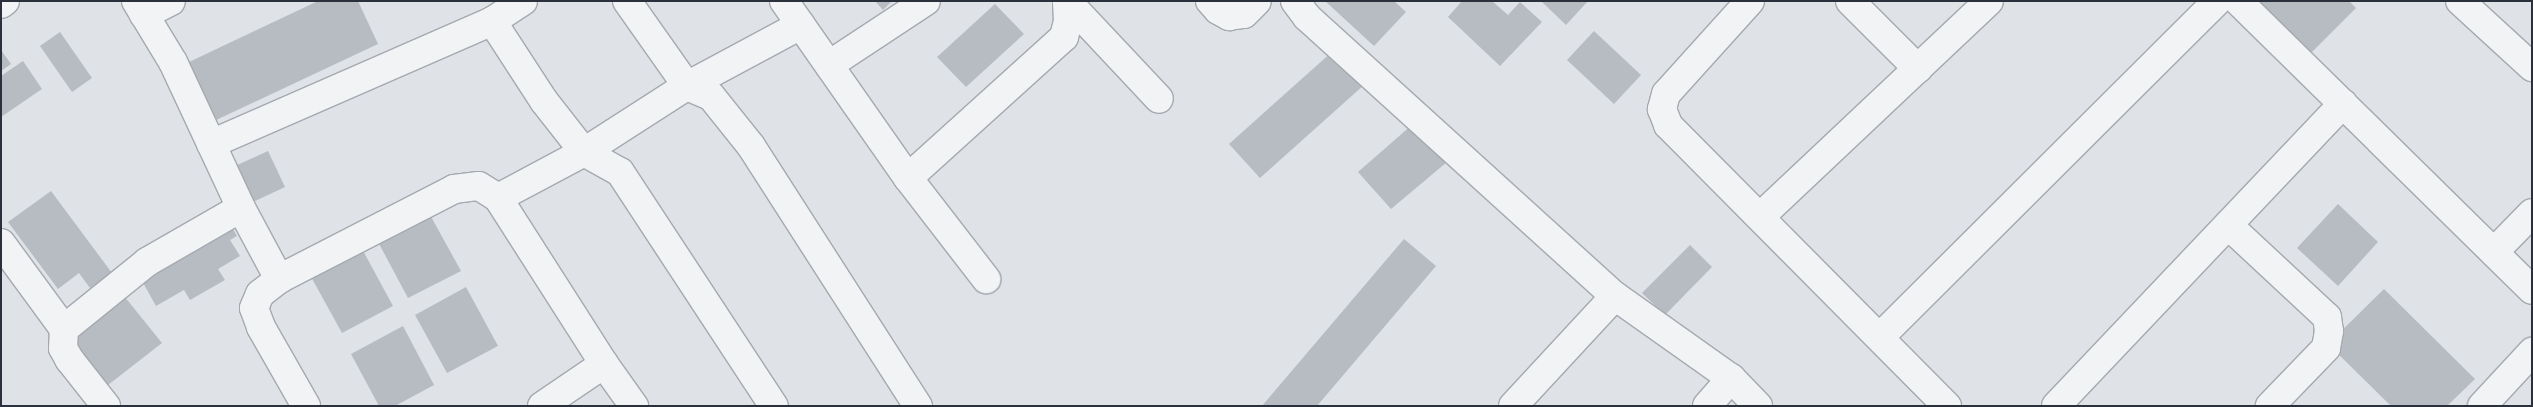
<!DOCTYPE html>
<html>
<head>
<meta charset="utf-8">
<style>
	body { margin:0 }
	#map { position:relative; width:2533px; height:407px; overflow:hidden; background:#dfe2e6; font-family:"Alegreya Sans",sans-serif }
	div>[style] { position:absolute }
	[style*='--x'] { left:calc(var(--x)*1px); top:calc(var(--y)*1px); width:calc(var(--w)*1px); rotate:calc(var(--a)*1deg) }
	.building>* { inset:0; background:#b7bcc2 }
	.roads { filter:drop-shadow(1px 0 #a5a9b0) drop-shadow(-1px 0 #a5a9b0) drop-shadow(0 1px #a5a9b0) drop-shadow(0 -1px #a5a9b0) }
	.minor>* { height:28px; margin:-14px; padding:0 14px; transform-origin:14px; border-radius:14px; background:#f1f3f5 }
	span { translate:-50% -50%; white-space:nowrap; text-align:center; line-height:1.15; -webkit-text-stroke:4.5px #eef1f4; paint-order:stroke }
	.frame { position:absolute; inset:0; border:2px solid #2a313c; pointer-events:none }
</style>
</head>
<body>
<div id="map">
	<div class="building">
		<div style="clip-path:polygon(318px 1px,358px 1px,378px 44px,214px 121px,187px 63px)"></div>
		<div style="clip-path:polygon(875px 1px,892px 1px,883px 10px)"></div>
		<div style="clip-path:polygon(1325px 1px,1394px 1px,1406px 12px,1374px 46px)"></div>
		<div style="clip-path:polygon(1462px 1px,1492px 1px,1508px 15px,1520px 2px,1542px 22px,1500px 66px,1448px 17px)"></div>
		<div style="clip-path:polygon(1541px 1px,1588px 1px,1566px 25px)"></div>
		<div style="clip-path:polygon(2245px 1px,2349px 1px,2356px 8px,2304px 60px)"></div>
		<div style="clip-path:polygon(995px 4px,1024px 34px,966px 87px,937px 57px)"></div>
		<div style="clip-path:polygon(1594px 31px,1641px 75px,1614px 104px,1567px 60px)"></div>
		<div style="clip-path:polygon(60px 32px,92px 78px,72px 92px,40px 46px)"></div>
		<div style="clip-path:polygon(1px 50px,11px 64px,1px 71px)"></div>
		<div style="clip-path:polygon(1333px 51px,1364px 85px,1260px 178px,1229px 144px)"></div>
		<div style="clip-path:polygon(23px 61px,42px 89px,1px 117px,1px 76px)"></div>
		<div style="clip-path:polygon(1413px 124px,1447px 162px,1391px 209px,1358px 172px)"></div>
		<div style="clip-path:polygon(268px 151px,285px 187px,251px 203px,233px 167px)"></div>
		<div style="clip-path:polygon(51px 191px,112px 273px,90px 288px,79px 273px,58px 289px,8px 222px)"></div>
		<div style="clip-path:polygon(2338px 204px,2378px 242px,2338px 286px,2297px 248px)"></div>
		<div style="clip-path:polygon(429px 213px,461px 271px,408px 298px,377px 240px)"></div>
		<div style="clip-path:polygon(229px 222px,237px 236px,230px 240px,240px 256px,218px 269px,225px 280px,190px 300px,184px 290px,156px 306px,141px 279px)"></div>
		<div style="clip-path:polygon(1404px 239px,1436px 266px,1317px 406px,1262px 406px)"></div>
		<div style="clip-path:polygon(1690px 245px,1712px 267px,1665px 315px,1642px 293px)"></div>
		<div style="clip-path:polygon(361px 247px,393px 306px,342px 333px,310px 275px)"></div>
		<div style="clip-path:polygon(466px 287px,498px 346px,447px 373px,415px 315px)"></div>
		<div style="clip-path:polygon(2384px 289px,2475px 379px,2447px 406px,2391px 406px,2328px 344px)"></div>
		<div style="clip-path:polygon(120px 291px,162px 343px,108px 385px,67px 333px)"></div>
		<div style="clip-path:polygon(403px 326px,434px 385px,395px 406px,379px 406px,351px 354px)"></div>
	</div>
	<div class="roads">
		<div class="minor">
			<div style="--x:136;--y:1;--w:71;--a:58.8"></div>
			<div style="--x:173;--y:62;--w:161;--a:65"></div>
			<div style="--x:241;--y:208;--w:81;--a:61.8"></div>
			<div style="--x:523;--y:1;--w:37;--a:147"></div>
			<div style="--x:492;--y:21;--w:95;--a:57"></div>
			<div style="--x:544;--y:101;--w:65;--a:51.9"></div>
			<div style="--x:584;--y:152;--w:41;--a:29.1"></div>
			<div style="--x:620;--y:172;--w:280;--a:56.7"></div>
			<div style="--x:627;--y:1;--w:104;--a:54.8"></div>
			<div style="--x:687;--y:86;--w:26;--a:23"></div>
			<div style="--x:711;--y:96;--w:64;--a:51.3"></div>
			<div style="--x:751;--y:146;--w:309;--a:57.3"></div>
			<div style="--x:784;--y:1;--w:216;--a:55"></div>
			<div style="--x:908;--y:178;--w:128;--a:52.3"></div>
			<div style="--x:1067;--y:1;--w:134;--a:46.8"></div>
			<div style="--x:1210;--y:1;--w:12;--a:48"></div>
			<div style="--x:1218;--y:10;--w:13;--a:29"></div>
			<div style="--x:1229;--y:16;--w:15;--a:-8"></div>
			<div style="--x:1244;--y:14;--w:18;--a:-45"></div>
			<div style="--x:1295;--y:1;--w:20;--a:53"></div>
			<div style="--x:1307;--y:17;--w:416;--a:42.2"></div>
			<div style="--x:1615;--y:296;--w:142;--a:35.3"></div>
			<div style="--x:1731;--y:378;--w:39;--a:46"></div>
			<div style="--x:1750;--y:1;--w:125;--a:132.1"></div>
			<div style="--x:1666;--y:94;--w:16;--a:105"></div>
			<div style="--x:1662;--y:109;--w:17;--a:69"></div>
			<div style="--x:1668;--y:125;--w:396;--a:45.2"></div>
			<div style="--x:1850;--y:1;--w:96;--a:45"></div>
			<div style="--x:2238;--y:1;--w:412;--a:44.5"></div>
			<div style="--x:2460;--y:1;--w:98;--a:42.5"></div>
			<div style="--x:1;--y:4;--w:5;--a:-37"></div>
			<div style="--x:144;--y:15;--w:30;--a:-27"></div>
			<div style="--x:829;--y:65;--w:116;--a:-33.4"></div>
			<div style="--x:211;--y:144;--w:307;--a:-23.6"></div>
			<div style="--x:908;--y:178;--w:210;--a:-42.1"></div>
			<div style="--x:1064;--y:37;--w:16;--a:-76"></div>
			<div style="--x:1068;--y:21;--w:20;--a:-93"></div>
			<div style="--x:498;--y:198;--w:98;--a:-28.1"></div>
			<div style="--x:584;--y:152;--w:122;--a:-32.7"></div>
			<div style="--x:687;--y:86;--w:129;--a:-28.2"></div>
			<div style="--x:1761;--y:216;--w:313;--a:-43.3"></div>
			<div style="--x:2228;--y:225;--w:135;--a:42.9"></div>
			<div style="--x:2327;--y:317;--w:14;--a:82"></div>
			<div style="--x:2329;--y:331;--w:17;--a:100"></div>
			<div style="--x:2326;--y:348;--w:81;--a:134"></div>
			<div style="--x:1;--y:243;--w:107;--a:53.8"></div>
			<div style="--x:64;--y:329;--w:107;--a:-38.9"></div>
			<div style="--x:147;--y:262;--w:108;--a:-29.9"></div>
			<div style="--x:2494;--y:252;--w:54;--a:-45.7"></div>
			<div style="--x:64;--y:329;--w:19;--a:93"></div>
			<div style="--x:63;--y:348;--w:13;--a:61"></div>
			<div style="--x:69;--y:359;--w:60;--a:51.8"></div>
			<div style="--x:1880;--y:337;--w:476;--a:-44.9"></div>
			<div style="--x:306;--y:406;--w:91;--a:-119.7"></div>
			<div style="--x:261;--y:327;--w:20;--a:-110"></div>
			<div style="--x:254;--y:308;--w:15;--a:-67"></div>
			<div style="--x:260;--y:294;--w:24;--a:-38"></div>
			<div style="--x:279;--y:279;--w:197;--a:-27.2"></div>
			<div style="--x:454;--y:189;--w:25;--a:-7"></div>
			<div style="--x:479;--y:186;--w:22;--a:32"></div>
			<div style="--x:498;--y:198;--w:197;--a:57.4"></div>
			<div style="--x:604;--y:364;--w:52;--a:54.5"></div>
			<div style="--x:542;--y:406;--w:75;--a:-34.1"></div>
			<div style="--x:1513;--y:406;--w:150;--a:-47.2"></div>
			<div style="--x:1707;--y:406;--w:37;--a:-49"></div>
			<div style="--x:2056;--y:406;--w:417;--a:-46.5"></div>
			<div style="--x:2482;--y:406;--w:74;--a:-47.2"></div>
		</div>
	</div>
	<div class="frame"></div>
</div>
</body>
</html>
